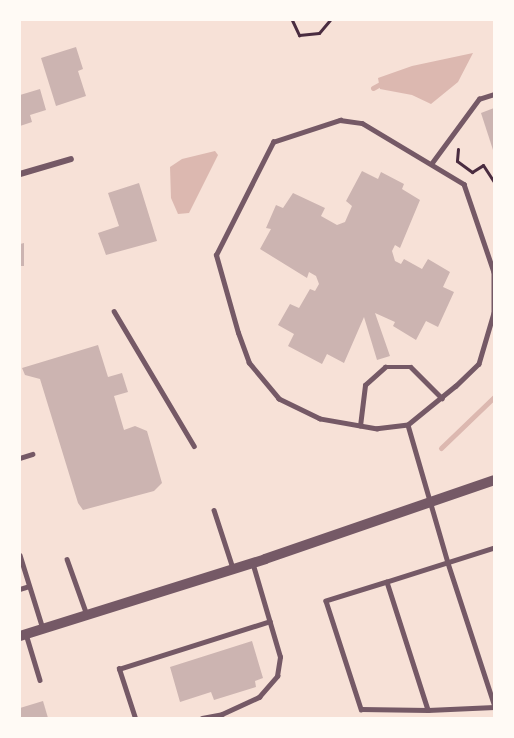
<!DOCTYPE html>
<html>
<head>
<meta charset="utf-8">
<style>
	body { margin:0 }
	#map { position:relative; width:514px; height:738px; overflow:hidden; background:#f7e1d7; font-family:Lato,sans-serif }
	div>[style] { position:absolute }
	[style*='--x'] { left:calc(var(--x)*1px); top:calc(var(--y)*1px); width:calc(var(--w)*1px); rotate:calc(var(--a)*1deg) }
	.water>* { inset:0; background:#dcb8b0 }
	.stream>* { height:5px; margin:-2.5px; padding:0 2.5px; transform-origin:2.5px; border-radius:2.5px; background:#dcb8b0 }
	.building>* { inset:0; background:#ccb4b1 }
	.path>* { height:3px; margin:-1.5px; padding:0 1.5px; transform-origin:1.5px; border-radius:1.5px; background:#4a2c40 }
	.service>* { height:4.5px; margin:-2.25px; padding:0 2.25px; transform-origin:2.25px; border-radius:2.25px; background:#755966 }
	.minor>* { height:6px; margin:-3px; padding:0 3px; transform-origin:3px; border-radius:3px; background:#755966 }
	.tertiary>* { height:10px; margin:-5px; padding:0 5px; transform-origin:5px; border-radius:5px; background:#755966 }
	span { translate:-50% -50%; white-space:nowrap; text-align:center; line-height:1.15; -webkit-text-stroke:6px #fffaf5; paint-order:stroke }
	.frame { position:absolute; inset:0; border:21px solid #fffaf5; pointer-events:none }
</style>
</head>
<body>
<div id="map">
	<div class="water">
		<div style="clip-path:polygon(473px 53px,458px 82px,431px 104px,412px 95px,380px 89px,378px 78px,412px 66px)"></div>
		<div style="clip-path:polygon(215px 151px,218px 155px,189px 213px,178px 214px,171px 198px,170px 167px,182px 159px)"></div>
	</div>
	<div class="stream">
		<div style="--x:373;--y:88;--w:10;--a:-29"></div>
		<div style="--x:441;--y:448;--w:74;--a:-43.9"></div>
	</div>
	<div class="building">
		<div style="clip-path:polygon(76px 47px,83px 69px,78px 71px,86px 96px,56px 106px,41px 58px)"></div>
		<div style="clip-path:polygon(40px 89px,46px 110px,30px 115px,32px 122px,20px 126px,20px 95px)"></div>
		<div style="clip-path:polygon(494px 108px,494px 153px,481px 113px)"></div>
		<div style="clip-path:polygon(362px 171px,378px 179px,381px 172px,404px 184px,402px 189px,420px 200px,400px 248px,395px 245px,392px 251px,395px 261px,401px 264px,404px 259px,422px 269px,428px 259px,450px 272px,443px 287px,454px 292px,438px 327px,426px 321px,416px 340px,393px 326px,395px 322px,375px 313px,390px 356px,377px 360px,364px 317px,344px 363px,327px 354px,322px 364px,288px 346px,294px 334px,278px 325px,290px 304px,299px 308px,310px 289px,315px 291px,319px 284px,316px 276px,309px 272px,307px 278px,260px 249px,271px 229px,266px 228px,276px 205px,283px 208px,293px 193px,325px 208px,321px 216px,337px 225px,345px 222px,352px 206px,346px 201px)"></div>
		<div style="clip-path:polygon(139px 183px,157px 241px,106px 255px,98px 233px,119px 226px,108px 193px)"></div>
		<div style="clip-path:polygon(24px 243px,24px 266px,20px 266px,20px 244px)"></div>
		<div style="clip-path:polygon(98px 345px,108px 377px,122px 373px,128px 392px,114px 396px,124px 430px,135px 426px,147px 431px,162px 483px,154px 491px,83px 510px,78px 503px,40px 379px,25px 375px,22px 368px)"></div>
		<div style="clip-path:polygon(252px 641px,263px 678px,255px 681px,256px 687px,214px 700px,211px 692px,180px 702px,170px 667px)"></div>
		<div style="clip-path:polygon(43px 701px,48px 718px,20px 718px,20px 708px)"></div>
	</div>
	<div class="path">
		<div style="--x:292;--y:20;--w:17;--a:65"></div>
		<div style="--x:299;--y:35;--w:20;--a:-6"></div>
		<div style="--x:319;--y:33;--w:17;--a:-50"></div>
		<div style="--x:458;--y:149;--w:12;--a:95"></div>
		<div style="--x:457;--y:161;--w:19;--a:36"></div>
		<div style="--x:472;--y:172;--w:13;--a:-32"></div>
		<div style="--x:483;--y:165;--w:20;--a:57"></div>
	</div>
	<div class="service">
		<div style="--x:431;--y:164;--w:81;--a:-53.6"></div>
		<div style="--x:479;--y:99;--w:16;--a:-18"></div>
		<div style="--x:114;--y:311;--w:157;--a:59.3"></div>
		<div style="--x:408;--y:425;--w:31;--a:173"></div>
		<div style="--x:377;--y:429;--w:58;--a:-170"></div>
		<div style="--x:320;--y:419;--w:46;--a:-154"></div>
		<div style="--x:279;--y:399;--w:47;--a:-129.8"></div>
		<div style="--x:249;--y:363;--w:32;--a:-110"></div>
		<div style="--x:238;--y:333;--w:81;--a:-105.8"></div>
		<div style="--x:216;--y:255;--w:127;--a:-63.2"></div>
		<div style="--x:273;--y:142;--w:71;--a:-18.2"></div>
		<div style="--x:340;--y:120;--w:22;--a:8"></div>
		<div style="--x:362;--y:123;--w:119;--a:30.9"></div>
		<div style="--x:464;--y:184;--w:93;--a:71.2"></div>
		<div style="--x:494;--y:272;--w:41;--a:90"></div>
		<div style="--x:494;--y:313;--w:53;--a:106.4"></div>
		<div style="--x:479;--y:364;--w:32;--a:136"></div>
		<div style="--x:456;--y:386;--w:62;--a:140.9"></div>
		<div style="--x:408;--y:425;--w:144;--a:73.8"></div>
		<div style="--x:448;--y:563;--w:148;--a:71.9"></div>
		<div style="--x:360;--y:426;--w:41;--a:-83"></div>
		<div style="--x:365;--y:385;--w:27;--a:-42"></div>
		<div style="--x:385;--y:367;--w:26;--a:0"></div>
		<div style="--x:411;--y:367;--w:44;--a:45"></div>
		<div style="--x:20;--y:458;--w:13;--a:-18"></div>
		<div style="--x:214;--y:510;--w:61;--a:71.9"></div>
		<div style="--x:494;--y:548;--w:112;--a:162.4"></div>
		<div style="--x:387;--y:582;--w:134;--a:72.2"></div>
		<div style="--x:428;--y:710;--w:66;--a:-2.6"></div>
		<div style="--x:20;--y:555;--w:77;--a:72.7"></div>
		<div style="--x:67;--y:559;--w:59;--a:70.3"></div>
		<div style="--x:387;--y:582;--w:64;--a:162.7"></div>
		<div style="--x:326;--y:601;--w:114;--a:72"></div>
		<div style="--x:361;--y:709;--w:67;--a:0.9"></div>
		<div style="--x:20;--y:589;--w:9;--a:-18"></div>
		<div style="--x:26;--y:634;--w:48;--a:73.1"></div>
		<div style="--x:135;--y:718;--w:52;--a:-108.1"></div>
		<div style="--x:119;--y:669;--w:158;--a:-17.6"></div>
		<div style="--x:202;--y:718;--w:20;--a:-11"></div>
		<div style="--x:222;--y:714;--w:41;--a:-24.7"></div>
		<div style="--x:259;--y:697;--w:28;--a:-49"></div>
		<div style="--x:277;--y:676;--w:19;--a:-81"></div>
		<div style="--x:280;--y:657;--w:99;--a:-106.4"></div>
	</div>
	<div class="minor">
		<div style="--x:20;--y:174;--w:53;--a:-16.4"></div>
	</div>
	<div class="tertiary">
		<div style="--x:20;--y:636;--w:257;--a:-17.4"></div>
		<div style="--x:265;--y:559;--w:242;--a:-19"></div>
	</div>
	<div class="frame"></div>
</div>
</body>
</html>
